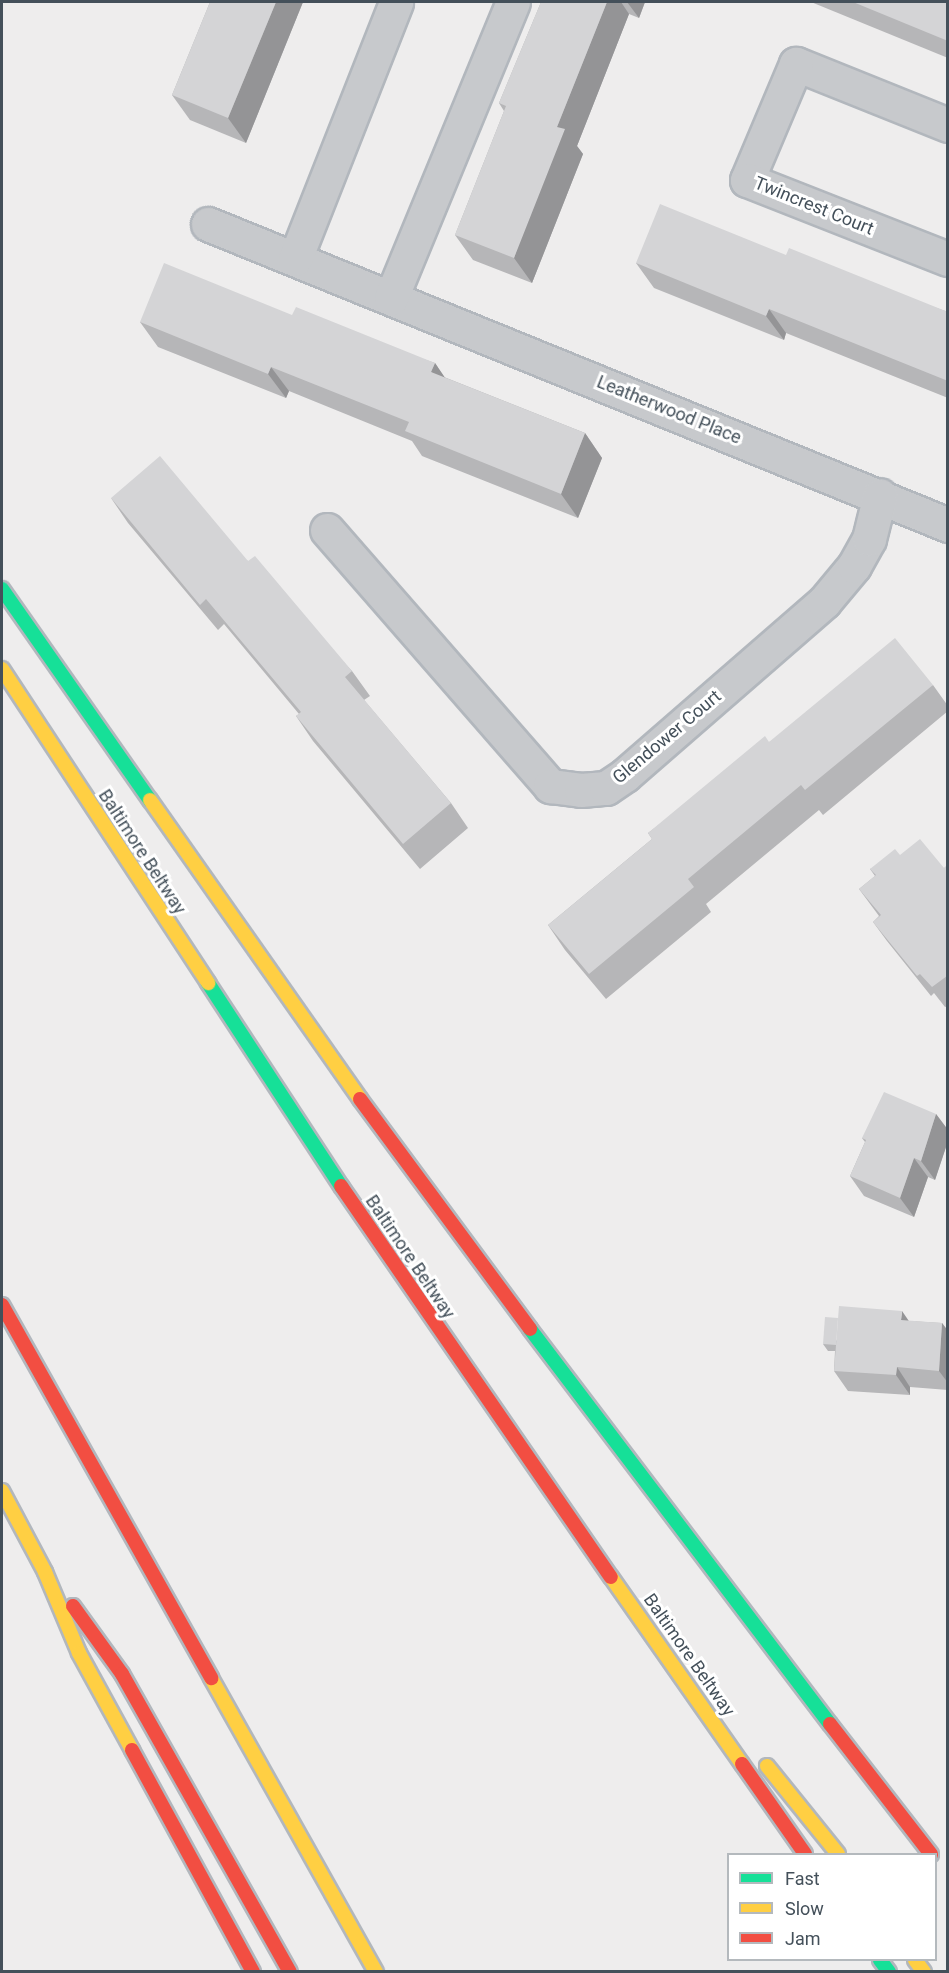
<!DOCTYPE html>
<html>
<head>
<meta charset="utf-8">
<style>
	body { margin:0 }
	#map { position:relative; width:949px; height:1973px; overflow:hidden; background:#eeeded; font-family:Roboto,sans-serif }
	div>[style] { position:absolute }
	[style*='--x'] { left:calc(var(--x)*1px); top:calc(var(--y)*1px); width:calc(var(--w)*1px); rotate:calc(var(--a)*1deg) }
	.roads { filter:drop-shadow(2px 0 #b2b7bd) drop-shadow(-2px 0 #b2b7bd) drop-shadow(0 2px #b2b7bd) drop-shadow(0 -2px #b2b7bd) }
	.street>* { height:33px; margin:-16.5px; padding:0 16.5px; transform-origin:16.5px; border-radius:16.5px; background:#c7c9cc }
	.fast>* { height:14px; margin:-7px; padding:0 7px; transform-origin:7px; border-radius:7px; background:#16e098 }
	.slow>* { height:14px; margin:-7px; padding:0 7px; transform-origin:7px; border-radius:7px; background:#ffcf43 }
	.jam>* { height:14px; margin:-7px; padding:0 7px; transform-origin:7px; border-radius:7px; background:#f24e42 }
	.wall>* { inset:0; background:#b6b6b8 }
	.shaded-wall>* { inset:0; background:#949496 }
	.building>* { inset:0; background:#d4d4d6 }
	span { translate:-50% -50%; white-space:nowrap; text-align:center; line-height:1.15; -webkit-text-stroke:6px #fff; paint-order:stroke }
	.street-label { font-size:18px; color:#44505a }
	.frame { position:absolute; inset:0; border:3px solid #44505a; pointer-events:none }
	.legend { position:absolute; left:727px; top:1853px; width:210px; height:108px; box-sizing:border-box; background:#fff; border:2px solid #b4b9bd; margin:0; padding:8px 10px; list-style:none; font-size:18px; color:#44505a }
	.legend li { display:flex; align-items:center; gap:12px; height:30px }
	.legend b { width:30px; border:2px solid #b4b9bd }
</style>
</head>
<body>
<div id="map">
	<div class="roads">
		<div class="street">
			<div style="--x:948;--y:125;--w:164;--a:-158.1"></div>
			<div style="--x:796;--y:64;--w:126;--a:112.9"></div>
			<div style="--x:747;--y:180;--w:216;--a:21.5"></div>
			<div style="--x:208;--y:224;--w:799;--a:22.13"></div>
			<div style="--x:295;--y:259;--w:276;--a:-68.5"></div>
			<div style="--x:391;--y:298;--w:320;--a:-67.6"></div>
			<div style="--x:327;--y:530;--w:340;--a:48.9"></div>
			<div style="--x:550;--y:786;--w:31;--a:7"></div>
			<div style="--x:581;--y:790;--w:25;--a:-5"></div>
			<div style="--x:606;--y:788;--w:23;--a:-34"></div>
			<div style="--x:625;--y:775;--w:264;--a:-41"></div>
			<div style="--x:824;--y:602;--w:47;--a:-50.2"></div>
			<div style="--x:854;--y:566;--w:31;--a:-61"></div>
			<div style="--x:869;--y:539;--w:45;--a:-76"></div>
		</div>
		<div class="fast">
			<div style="--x:2;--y:589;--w:258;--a:55"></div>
			<div style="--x:208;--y:983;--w:243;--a:56.8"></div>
			<div style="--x:530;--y:1329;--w:496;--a:52.8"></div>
			<div style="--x:880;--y:1960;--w:15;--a:53"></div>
		</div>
		<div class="slow">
			<div style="--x:2;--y:669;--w:376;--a:56.7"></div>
			<div style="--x:150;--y:800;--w:365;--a:54.9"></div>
			<div style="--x:2;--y:1491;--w:92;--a:62"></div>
			<div style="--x:45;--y:1572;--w:88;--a:67.2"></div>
			<div style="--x:79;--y:1653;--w:111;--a:61.3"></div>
			<div style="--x:611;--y:1577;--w:228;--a:55"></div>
			<div style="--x:211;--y:1678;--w:337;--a:60.7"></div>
			<div style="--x:767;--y:1766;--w:113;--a:51.1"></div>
			<div style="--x:915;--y:1960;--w:15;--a:53"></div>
		</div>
		<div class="jam">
			<div style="--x:360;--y:1099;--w:286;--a:53.5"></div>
			<div style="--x:341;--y:1186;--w:475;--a:55.4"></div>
			<div style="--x:2;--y:1305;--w:428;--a:60.7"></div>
			<div style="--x:73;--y:1606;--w:84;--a:54.2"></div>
			<div style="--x:122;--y:1674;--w:342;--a:60.6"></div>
			<div style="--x:830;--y:1724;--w:165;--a:52.2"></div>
			<div style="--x:132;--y:1750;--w:253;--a:61.4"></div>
			<div style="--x:742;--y:1764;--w:110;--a:55"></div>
		</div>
	</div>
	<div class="wall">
		<div style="clip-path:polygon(210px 2px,303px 2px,246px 143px,190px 120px,172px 95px)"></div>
		<div style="clip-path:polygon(541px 2px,645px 2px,639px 18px,629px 14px,577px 146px,583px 154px,532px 283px,473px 260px,455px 235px,504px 111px,499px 103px)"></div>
		<div style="clip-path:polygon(811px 2px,948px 2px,948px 58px)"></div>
		<div style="clip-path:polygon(786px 255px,948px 312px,948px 398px,786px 333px,784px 340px,654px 288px,636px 263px)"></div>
		<div style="clip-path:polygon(292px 315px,435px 363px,444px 377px,585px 433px,602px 458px,578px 518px,422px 456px,412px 441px,289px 391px,286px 398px,158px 347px,140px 322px)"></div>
		<div style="clip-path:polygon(111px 498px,248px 561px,352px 671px,370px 696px,364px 700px,451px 803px,468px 828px,420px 869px,313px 741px,296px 716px,299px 714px,224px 624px,218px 630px,128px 523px)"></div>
		<div style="clip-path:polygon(933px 685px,948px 706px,948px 711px,823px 815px,819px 810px,706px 904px,711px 912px,606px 999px,565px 950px,548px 925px,652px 839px,648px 833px,769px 742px)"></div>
		<div style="clip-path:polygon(900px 855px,944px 868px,948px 867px,948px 1006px,945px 1007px,934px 993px,931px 996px,887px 941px,873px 922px,879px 916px,859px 889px,875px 876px,870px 869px)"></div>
		<div style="clip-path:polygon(936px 1114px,948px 1130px,948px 1141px,935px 1180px,928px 1177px,914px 1217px,864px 1196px,850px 1176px,865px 1142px,862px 1138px)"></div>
		<div style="clip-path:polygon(909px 1321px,942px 1323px,948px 1331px,948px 1390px,910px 1387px,910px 1395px,848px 1391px,834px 1371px,835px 1351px,828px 1351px,823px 1344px)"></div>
	</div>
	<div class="shaded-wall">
		<div style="clip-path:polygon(276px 2px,303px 2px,246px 143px,228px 118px)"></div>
		<div style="clip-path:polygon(607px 2px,621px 2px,629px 14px,577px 146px,583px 154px,532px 283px,514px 258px,557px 127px)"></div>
		<div style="clip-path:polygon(627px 2px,645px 2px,639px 18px)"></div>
		<div style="clip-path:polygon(769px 309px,786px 333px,784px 340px,766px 316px)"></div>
		<div style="clip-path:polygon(435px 363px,452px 388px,431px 372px)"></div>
		<div style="clip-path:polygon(271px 367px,289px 391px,286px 398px,268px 374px)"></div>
		<div style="clip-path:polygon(585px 433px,602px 458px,578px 518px,561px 494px)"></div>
		<div style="clip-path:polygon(936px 1114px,948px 1130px,948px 1141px,935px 1180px,921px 1161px)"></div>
		<div style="clip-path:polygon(914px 1158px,928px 1177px,914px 1217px,900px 1198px)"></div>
		<div style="clip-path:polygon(902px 1311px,915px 1330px,901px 1320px)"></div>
		<div style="clip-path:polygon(942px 1323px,948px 1331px,948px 1383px,939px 1371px)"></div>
		<div style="clip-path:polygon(897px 1367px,910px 1387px,910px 1395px,896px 1375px)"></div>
	</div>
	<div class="building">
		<div style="clip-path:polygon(210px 2px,276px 2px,228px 118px,172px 95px)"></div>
		<div style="clip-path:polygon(541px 2px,607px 2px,557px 127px,565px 129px,514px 258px,455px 235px,506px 106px,499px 103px)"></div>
		<div style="clip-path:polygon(853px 2px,948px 2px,948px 41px)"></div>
		<div style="clip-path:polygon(660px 204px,786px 255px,789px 248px,948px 312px,948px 381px,769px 309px,766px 316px,636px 263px)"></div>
		<div style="clip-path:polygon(164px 263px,292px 315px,296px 307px,435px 363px,431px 372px,585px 433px,561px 494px,405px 431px,409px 422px,271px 367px,268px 374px,140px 322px)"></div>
		<div style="clip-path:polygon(160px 456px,248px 561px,255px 556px,352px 671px,345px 677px,451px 803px,403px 844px,296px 716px,301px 712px,206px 599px,200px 605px,111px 498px)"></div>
		<div style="clip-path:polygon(895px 638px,933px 685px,805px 790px,801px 785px,688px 879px,694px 887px,589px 974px,548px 925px,652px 839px,648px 833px,765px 736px,769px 742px)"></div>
		<div style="clip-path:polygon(920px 839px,944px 868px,946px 866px,948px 867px,948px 977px,947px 976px,932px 987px,920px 974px,917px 976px,873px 922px,881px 915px,859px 889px,876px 875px,870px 869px,895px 849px,900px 855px)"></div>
		<div style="clip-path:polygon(884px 1092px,936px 1114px,921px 1161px,914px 1158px,900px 1198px,850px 1176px,866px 1140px,862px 1138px)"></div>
		<div style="clip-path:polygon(839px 1306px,902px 1311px,901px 1320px,942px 1323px,939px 1371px,897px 1367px,896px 1375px,834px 1371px)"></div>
		<div style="clip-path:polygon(825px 1317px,838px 1318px,836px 1345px,823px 1344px)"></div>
	</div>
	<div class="street-label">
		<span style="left:814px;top:206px;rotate:22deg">Twincrest Court</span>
		<span style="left:669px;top:410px;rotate:22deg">Leatherwood Place</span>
		<span style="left:667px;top:737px;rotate:-40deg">Glendower Court</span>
		<span style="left:142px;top:852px;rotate:57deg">Baltimore Beltway</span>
		<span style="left:410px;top:1257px;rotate:56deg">Baltimore Beltway</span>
		<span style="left:689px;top:1655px;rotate:55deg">Baltimore Beltway</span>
	</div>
	<div class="frame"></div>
	<ul class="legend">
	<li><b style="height:8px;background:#16e098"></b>Fast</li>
	<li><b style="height:8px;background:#ffcf43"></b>Slow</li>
	<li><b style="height:8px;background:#f24e42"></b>Jam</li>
	</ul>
</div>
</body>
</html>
